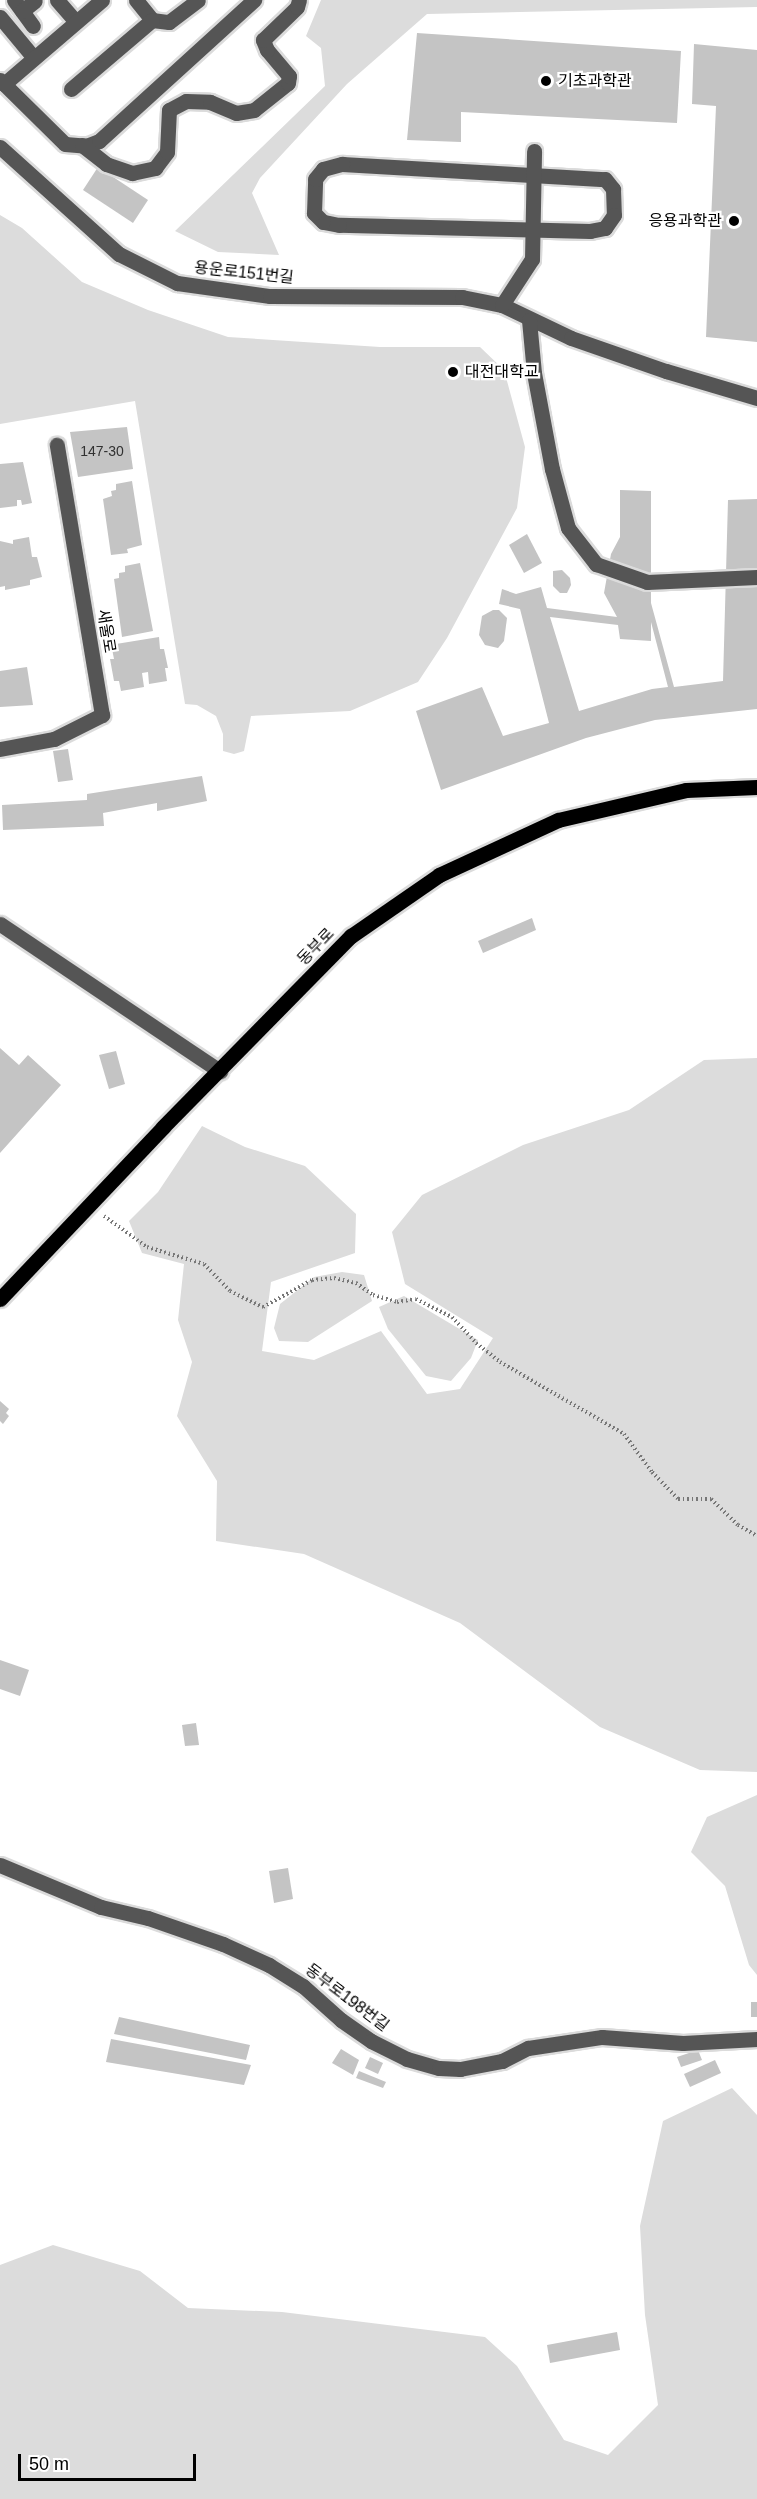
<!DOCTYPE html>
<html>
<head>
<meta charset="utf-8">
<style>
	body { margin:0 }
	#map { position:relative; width:757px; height:2499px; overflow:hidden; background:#fff; font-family:Helvetica,"Noto Sans KR",sans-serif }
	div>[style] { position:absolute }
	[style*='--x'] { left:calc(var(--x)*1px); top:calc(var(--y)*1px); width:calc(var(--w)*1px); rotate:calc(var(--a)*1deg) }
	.green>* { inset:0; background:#dcdcdc }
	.building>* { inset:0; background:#c4c4c4 }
	.path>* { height:4px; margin-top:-2px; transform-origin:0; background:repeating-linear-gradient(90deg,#777 0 1.5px,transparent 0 4.5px) }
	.roads { filter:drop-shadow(2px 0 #dbdbdb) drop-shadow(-2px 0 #dbdbdb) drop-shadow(0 2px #dbdbdb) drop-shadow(0 -2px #dbdbdb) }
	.minor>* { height:15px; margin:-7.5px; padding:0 7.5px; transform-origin:7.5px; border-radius:7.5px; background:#555 }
	.major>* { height:15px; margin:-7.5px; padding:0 7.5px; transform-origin:7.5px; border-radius:7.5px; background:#000 }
	.dots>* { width:16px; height:16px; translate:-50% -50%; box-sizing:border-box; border:3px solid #fff; border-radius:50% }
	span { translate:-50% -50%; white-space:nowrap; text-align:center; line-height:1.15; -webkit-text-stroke:4.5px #fff; paint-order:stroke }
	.number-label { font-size:14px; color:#313131 }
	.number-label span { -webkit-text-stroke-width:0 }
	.poi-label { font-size:16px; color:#000 }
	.left { translate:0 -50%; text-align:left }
	.right { translate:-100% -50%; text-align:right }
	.street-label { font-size:16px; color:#000 }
	.scale { position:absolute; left:18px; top:2454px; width:178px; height:27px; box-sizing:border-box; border:3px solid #000; border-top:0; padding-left:8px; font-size:18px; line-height:21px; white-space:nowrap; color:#000; -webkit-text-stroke:4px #fff; paint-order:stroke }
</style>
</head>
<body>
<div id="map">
	<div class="green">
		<div style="clip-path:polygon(321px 0,757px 0,757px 7px,427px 14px,347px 84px,260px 178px,252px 193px,279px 255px,218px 252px,175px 231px,325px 86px,321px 48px,306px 36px)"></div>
		<div style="clip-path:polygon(0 215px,22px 228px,82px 282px,148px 310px,228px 337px,380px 347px,480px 347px,504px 370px,525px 447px,517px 508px,447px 638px,418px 682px,350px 711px,251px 716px,244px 751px,234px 754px,223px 751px,223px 734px,216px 716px,197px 705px,185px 704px,135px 401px,0 424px)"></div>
		<div style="clip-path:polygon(757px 1058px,757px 1772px,700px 1770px,600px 1727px,460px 1623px,304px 1554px,216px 1541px,217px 1481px,177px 1416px,192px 1362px,178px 1320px,184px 1264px,142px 1253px,129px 1221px,158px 1192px,202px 1126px,245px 1147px,305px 1166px,356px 1214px,355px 1253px,271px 1282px,262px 1351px,314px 1360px,381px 1331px,427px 1394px,460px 1389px,493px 1338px,405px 1284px,392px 1232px,422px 1195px,523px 1145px,629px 1110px,704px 1060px)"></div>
		<div style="clip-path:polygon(342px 1272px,364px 1275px,372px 1301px,308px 1342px,279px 1341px,274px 1328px,280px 1304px,314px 1277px)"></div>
		<div style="clip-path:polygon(404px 1296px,478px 1340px,471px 1358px,451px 1381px,426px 1376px,388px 1329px,379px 1307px)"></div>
		<div style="clip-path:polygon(757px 1795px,757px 1975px,749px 1965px,725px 1886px,691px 1852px,707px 1817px)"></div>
		<div style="clip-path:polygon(732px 2088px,757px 2115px,757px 2499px,0 2499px,0 2265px,53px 2245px,140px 2271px,188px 2308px,282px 2312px,485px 2337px,517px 2366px,564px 2440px,608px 2455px,658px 2405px,645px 2315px,640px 2226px,663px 2121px)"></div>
	</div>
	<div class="building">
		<div style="clip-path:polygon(417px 33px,681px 51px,677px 123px,461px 112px,461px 142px,407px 140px)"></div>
		<div style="clip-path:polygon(694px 44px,757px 50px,757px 342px,706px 337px,716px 106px,692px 104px)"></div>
		<div style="clip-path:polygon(98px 167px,148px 200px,133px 223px,83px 190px)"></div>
		<div style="clip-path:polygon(127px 427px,133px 469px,78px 477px,70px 432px)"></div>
		<div style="clip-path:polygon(23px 462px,32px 503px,22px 505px,21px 500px,17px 500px,17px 506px,0 508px,0 464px)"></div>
		<div style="clip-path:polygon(132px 481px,142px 545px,127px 549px,128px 553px,111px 555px,103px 499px,112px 496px,111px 491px,116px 490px,116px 484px)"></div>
		<div style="clip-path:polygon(evenodd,620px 490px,651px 491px,651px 603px,674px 687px,723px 681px,728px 500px,757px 499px,757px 709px,655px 720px,586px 738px,441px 790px,416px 711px,482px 687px,503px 736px,549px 723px,520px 609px,499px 604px,502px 589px,516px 594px,541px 587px,547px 608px,617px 617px,604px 593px,611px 554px,620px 537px,620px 490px,550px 617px,618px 625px,620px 639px,651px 641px,651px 622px,668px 687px,652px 689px,579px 711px,550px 617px)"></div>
		<div style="clip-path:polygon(527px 534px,542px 563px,524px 573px,509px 545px)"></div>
		<div style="clip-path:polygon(29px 537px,32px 557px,37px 557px,42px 577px,30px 580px,30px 585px,5px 590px,5px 586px,0 587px,0 541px,13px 544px,13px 540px)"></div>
		<div style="clip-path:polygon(140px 563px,153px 631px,122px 637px,114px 579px,119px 578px,119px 573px,125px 572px,125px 566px)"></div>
		<div style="clip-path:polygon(562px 570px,570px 578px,571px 585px,567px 593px,560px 593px,553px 586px,553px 571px)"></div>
		<div style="clip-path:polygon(493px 610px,499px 610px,507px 618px,504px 641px,498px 648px,485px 645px,479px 635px,482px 616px)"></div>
		<div style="clip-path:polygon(159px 637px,160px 649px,164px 649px,168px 668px,165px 668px,167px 681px,149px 684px,148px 672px,142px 673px,144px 687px,121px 691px,119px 681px,114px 681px,110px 659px,114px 659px,112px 649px,117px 649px,116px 644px)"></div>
		<div style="clip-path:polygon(27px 667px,33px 705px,0 707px,0 671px)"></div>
		<div style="clip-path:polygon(68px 749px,73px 780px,58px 782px,53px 751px)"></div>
		<div style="clip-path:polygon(202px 776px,207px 801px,157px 811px,157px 803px,103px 813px,104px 826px,3px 830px,2px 805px,87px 800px,87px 794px)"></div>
		<div style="clip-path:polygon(532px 918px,536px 930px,483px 953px,478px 941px)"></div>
		<div style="clip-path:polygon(0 1048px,19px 1065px,28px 1055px,61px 1085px,0 1153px)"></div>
		<div style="clip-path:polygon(116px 1051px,125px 1084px,109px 1089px,99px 1055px)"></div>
		<div style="clip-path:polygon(0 1401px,9px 1409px,6px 1413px,9px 1416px,3px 1424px,0 1421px)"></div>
		<div style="clip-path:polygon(0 1660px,29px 1670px,20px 1696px,0 1689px)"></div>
		<div style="clip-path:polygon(196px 1723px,199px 1745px,185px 1746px,182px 1725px)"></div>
		<div style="clip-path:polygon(288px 1868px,293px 1899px,274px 1903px,269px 1871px)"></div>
		<div style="clip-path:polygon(751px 2002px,757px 2002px,757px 2017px,751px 2017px)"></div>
		<div style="clip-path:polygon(119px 2017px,250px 2045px,246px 2060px,114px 2034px)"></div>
		<div style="clip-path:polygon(111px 2039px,251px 2065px,244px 2085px,106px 2062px)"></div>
		<div style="clip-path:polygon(341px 2049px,359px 2060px,353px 2075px,332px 2063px)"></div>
		<div style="clip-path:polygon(698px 2050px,702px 2060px,681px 2067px,677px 2057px)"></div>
		<div style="clip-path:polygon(370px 2057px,383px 2063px,378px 2074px,365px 2068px)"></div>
		<div style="clip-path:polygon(715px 2060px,721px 2073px,690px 2087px,684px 2074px)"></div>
		<div style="clip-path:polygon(359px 2071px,386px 2082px,383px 2088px,356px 2078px)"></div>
		<div style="clip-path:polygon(617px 2332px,620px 2350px,550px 2363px,547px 2345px)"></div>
	</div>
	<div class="path">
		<div style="--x:104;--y:1216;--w:53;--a:35.8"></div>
		<div style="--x:147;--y:1247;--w:59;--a:16.6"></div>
		<div style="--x:204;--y:1264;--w:37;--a:46"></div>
		<div style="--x:230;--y:1291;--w:37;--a:26"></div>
		<div style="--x:263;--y:1307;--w:56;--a:-28.9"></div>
		<div style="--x:312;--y:1280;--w:22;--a:-5"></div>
		<div style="--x:334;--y:1278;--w:23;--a:13"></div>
		<div style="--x:356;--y:1283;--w:21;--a:35"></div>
		<div style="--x:373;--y:1295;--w:25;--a:16"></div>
		<div style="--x:397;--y:1302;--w:19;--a:-9"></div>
		<div style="--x:416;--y:1299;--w:40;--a:26.6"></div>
		<div style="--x:452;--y:1317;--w:35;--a:47"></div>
		<div style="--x:476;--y:1343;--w:31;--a:38"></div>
		<div style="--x:500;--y:1362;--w:143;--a:30.1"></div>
		<div style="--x:624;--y:1434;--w:47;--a:53.6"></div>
		<div style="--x:652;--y:1472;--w:37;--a:46"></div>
		<div style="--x:678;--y:1499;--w:33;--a:0"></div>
		<div style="--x:711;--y:1499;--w:37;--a:44"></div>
		<div style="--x:738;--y:1525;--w:22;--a:30"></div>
	</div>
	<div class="roads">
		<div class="minor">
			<div style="--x:14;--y:0;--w:32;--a:54"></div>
			<div style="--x:57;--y:0;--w:29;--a:49"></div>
			<div style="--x:136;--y:0;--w:26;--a:51"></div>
			<div style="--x:152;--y:20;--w:17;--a:7"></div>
			<div style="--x:169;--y:22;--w:36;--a:-37"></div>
			<div style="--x:22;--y:11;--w:16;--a:-38"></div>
			<div style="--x:0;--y:17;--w:53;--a:50.3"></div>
			<div style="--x:0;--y:80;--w:91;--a:44.6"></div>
			<div style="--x:65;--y:144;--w:21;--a:5"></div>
			<div style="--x:86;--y:146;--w:14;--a:-21"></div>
			<div style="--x:99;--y:141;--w:210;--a:-42.3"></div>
			<div style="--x:4;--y:84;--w:129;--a:-40.6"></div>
			<div style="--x:71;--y:89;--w:106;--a:-40.4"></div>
			<div style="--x:82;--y:145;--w:31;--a:38"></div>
			<div style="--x:106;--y:164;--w:28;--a:19"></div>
			<div style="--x:132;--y:173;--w:24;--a:-12"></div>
			<div style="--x:155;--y:168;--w:20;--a:-53"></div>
			<div style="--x:167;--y:152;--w:42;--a:-87.3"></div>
			<div style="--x:169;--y:110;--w:19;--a:-28"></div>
			<div style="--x:186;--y:101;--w:24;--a:2"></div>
			<div style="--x:210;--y:102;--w:28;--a:23"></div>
			<div style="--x:236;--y:113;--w:18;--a:-9"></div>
			<div style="--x:254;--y:110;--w:43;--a:-38.5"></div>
			<div style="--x:288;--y:83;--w:7;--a:-82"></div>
			<div style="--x:289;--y:76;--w:34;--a:-130"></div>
			<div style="--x:267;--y:50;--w:11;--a:-112"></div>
			<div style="--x:263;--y:40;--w:47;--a:-44.1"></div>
			<div style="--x:297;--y:7;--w:7;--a:-74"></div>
			<div style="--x:0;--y:147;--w:160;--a:42"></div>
			<div style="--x:119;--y:254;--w:65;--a:26.6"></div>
			<div style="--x:177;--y:283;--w:94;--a:8"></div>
			<div style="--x:270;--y:296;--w:192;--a:0.3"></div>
			<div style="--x:462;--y:297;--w:41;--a:11.3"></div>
			<div style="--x:502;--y:305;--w:76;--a:25.6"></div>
			<div style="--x:571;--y:338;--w:101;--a:19.2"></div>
			<div style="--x:666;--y:371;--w:95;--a:16.5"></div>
			<div style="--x:342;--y:164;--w:263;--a:3.3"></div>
			<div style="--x:605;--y:179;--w:13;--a:51"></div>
			<div style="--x:613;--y:189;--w:26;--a:88"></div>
			<div style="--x:614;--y:215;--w:16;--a:125"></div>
			<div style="--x:605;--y:228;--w:15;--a:169"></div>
			<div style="--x:590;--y:231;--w:251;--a:-178.6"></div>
			<div style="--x:339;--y:225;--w:16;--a:-169"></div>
			<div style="--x:323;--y:222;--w:13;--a:-135"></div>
			<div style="--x:314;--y:213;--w:34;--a:-88"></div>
			<div style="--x:315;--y:179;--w:13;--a:-51"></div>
			<div style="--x:323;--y:169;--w:20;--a:-15"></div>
			<div style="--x:502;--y:305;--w:55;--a:-56.9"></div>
			<div style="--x:532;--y:259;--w:108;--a:-88.9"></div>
			<div style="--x:529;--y:320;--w:53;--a:84.6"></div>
			<div style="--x:534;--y:373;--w:98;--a:79.4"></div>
			<div style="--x:552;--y:469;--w:61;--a:74.8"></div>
			<div style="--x:568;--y:528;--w:46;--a:52.1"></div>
			<div style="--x:596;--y:564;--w:54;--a:19.4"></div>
			<div style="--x:647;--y:582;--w:110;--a:-2.6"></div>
			<div style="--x:0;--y:749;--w:55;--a:-10.5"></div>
			<div style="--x:54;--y:739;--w:54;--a:-26.6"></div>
			<div style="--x:102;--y:715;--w:274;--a:-99.5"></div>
			<div style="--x:0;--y:924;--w:265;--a:33.8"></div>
			<div style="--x:0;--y:1865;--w:109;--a:22.6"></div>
			<div style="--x:101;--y:1907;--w:48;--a:13.2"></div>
			<div style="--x:148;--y:1918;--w:79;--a:19.1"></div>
			<div style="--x:223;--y:1944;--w:51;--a:24.5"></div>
			<div style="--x:269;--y:1965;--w:40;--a:32"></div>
			<div style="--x:303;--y:1986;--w:51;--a:41.8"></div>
			<div style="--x:341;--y:2020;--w:37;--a:35"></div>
			<div style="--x:371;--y:2041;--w:40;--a:26.6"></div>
			<div style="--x:407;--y:2059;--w:33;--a:16"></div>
			<div style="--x:439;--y:2068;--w:21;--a:3"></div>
			<div style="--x:460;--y:2069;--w:43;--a:-10.8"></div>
			<div style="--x:502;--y:2061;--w:29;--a:-27"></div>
			<div style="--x:528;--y:2048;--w:75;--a:-8.5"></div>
			<div style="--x:602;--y:2037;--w:81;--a:4.2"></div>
			<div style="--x:683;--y:2043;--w:74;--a:-3.1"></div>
		</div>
		<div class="major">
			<div style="--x:0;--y:1299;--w:237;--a:-46.5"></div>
			<div style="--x:163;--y:1127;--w:268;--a:-45.5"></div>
			<div style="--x:351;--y:936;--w:107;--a:-34.7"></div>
			<div style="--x:439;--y:875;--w:131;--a:-24.8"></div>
			<div style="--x:558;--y:820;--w:131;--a:-13.2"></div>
			<div style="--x:686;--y:790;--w:71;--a:-2.4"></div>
		</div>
	</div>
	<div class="dots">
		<div style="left:546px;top:81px;background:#000"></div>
		<div style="left:734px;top:221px;background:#000"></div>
		<div style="left:453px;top:372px;background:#000"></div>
	</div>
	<div class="number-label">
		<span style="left:102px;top:451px">147-30</span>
	</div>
	<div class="poi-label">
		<span class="left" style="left:558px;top:81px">기초과학관</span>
		<span class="right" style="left:722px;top:221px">응용과학관</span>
		<span class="left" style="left:465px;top:372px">대전대학교</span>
	</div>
	<div class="street-label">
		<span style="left:244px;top:273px;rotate:6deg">용운로151번길</span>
		<span style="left:106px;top:631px;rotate:81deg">새울로</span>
		<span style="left:316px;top:947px;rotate:-46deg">동부로</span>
		<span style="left:347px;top:1998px;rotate:37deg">동부로198번길</span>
	</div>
	<div class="scale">50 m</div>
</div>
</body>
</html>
